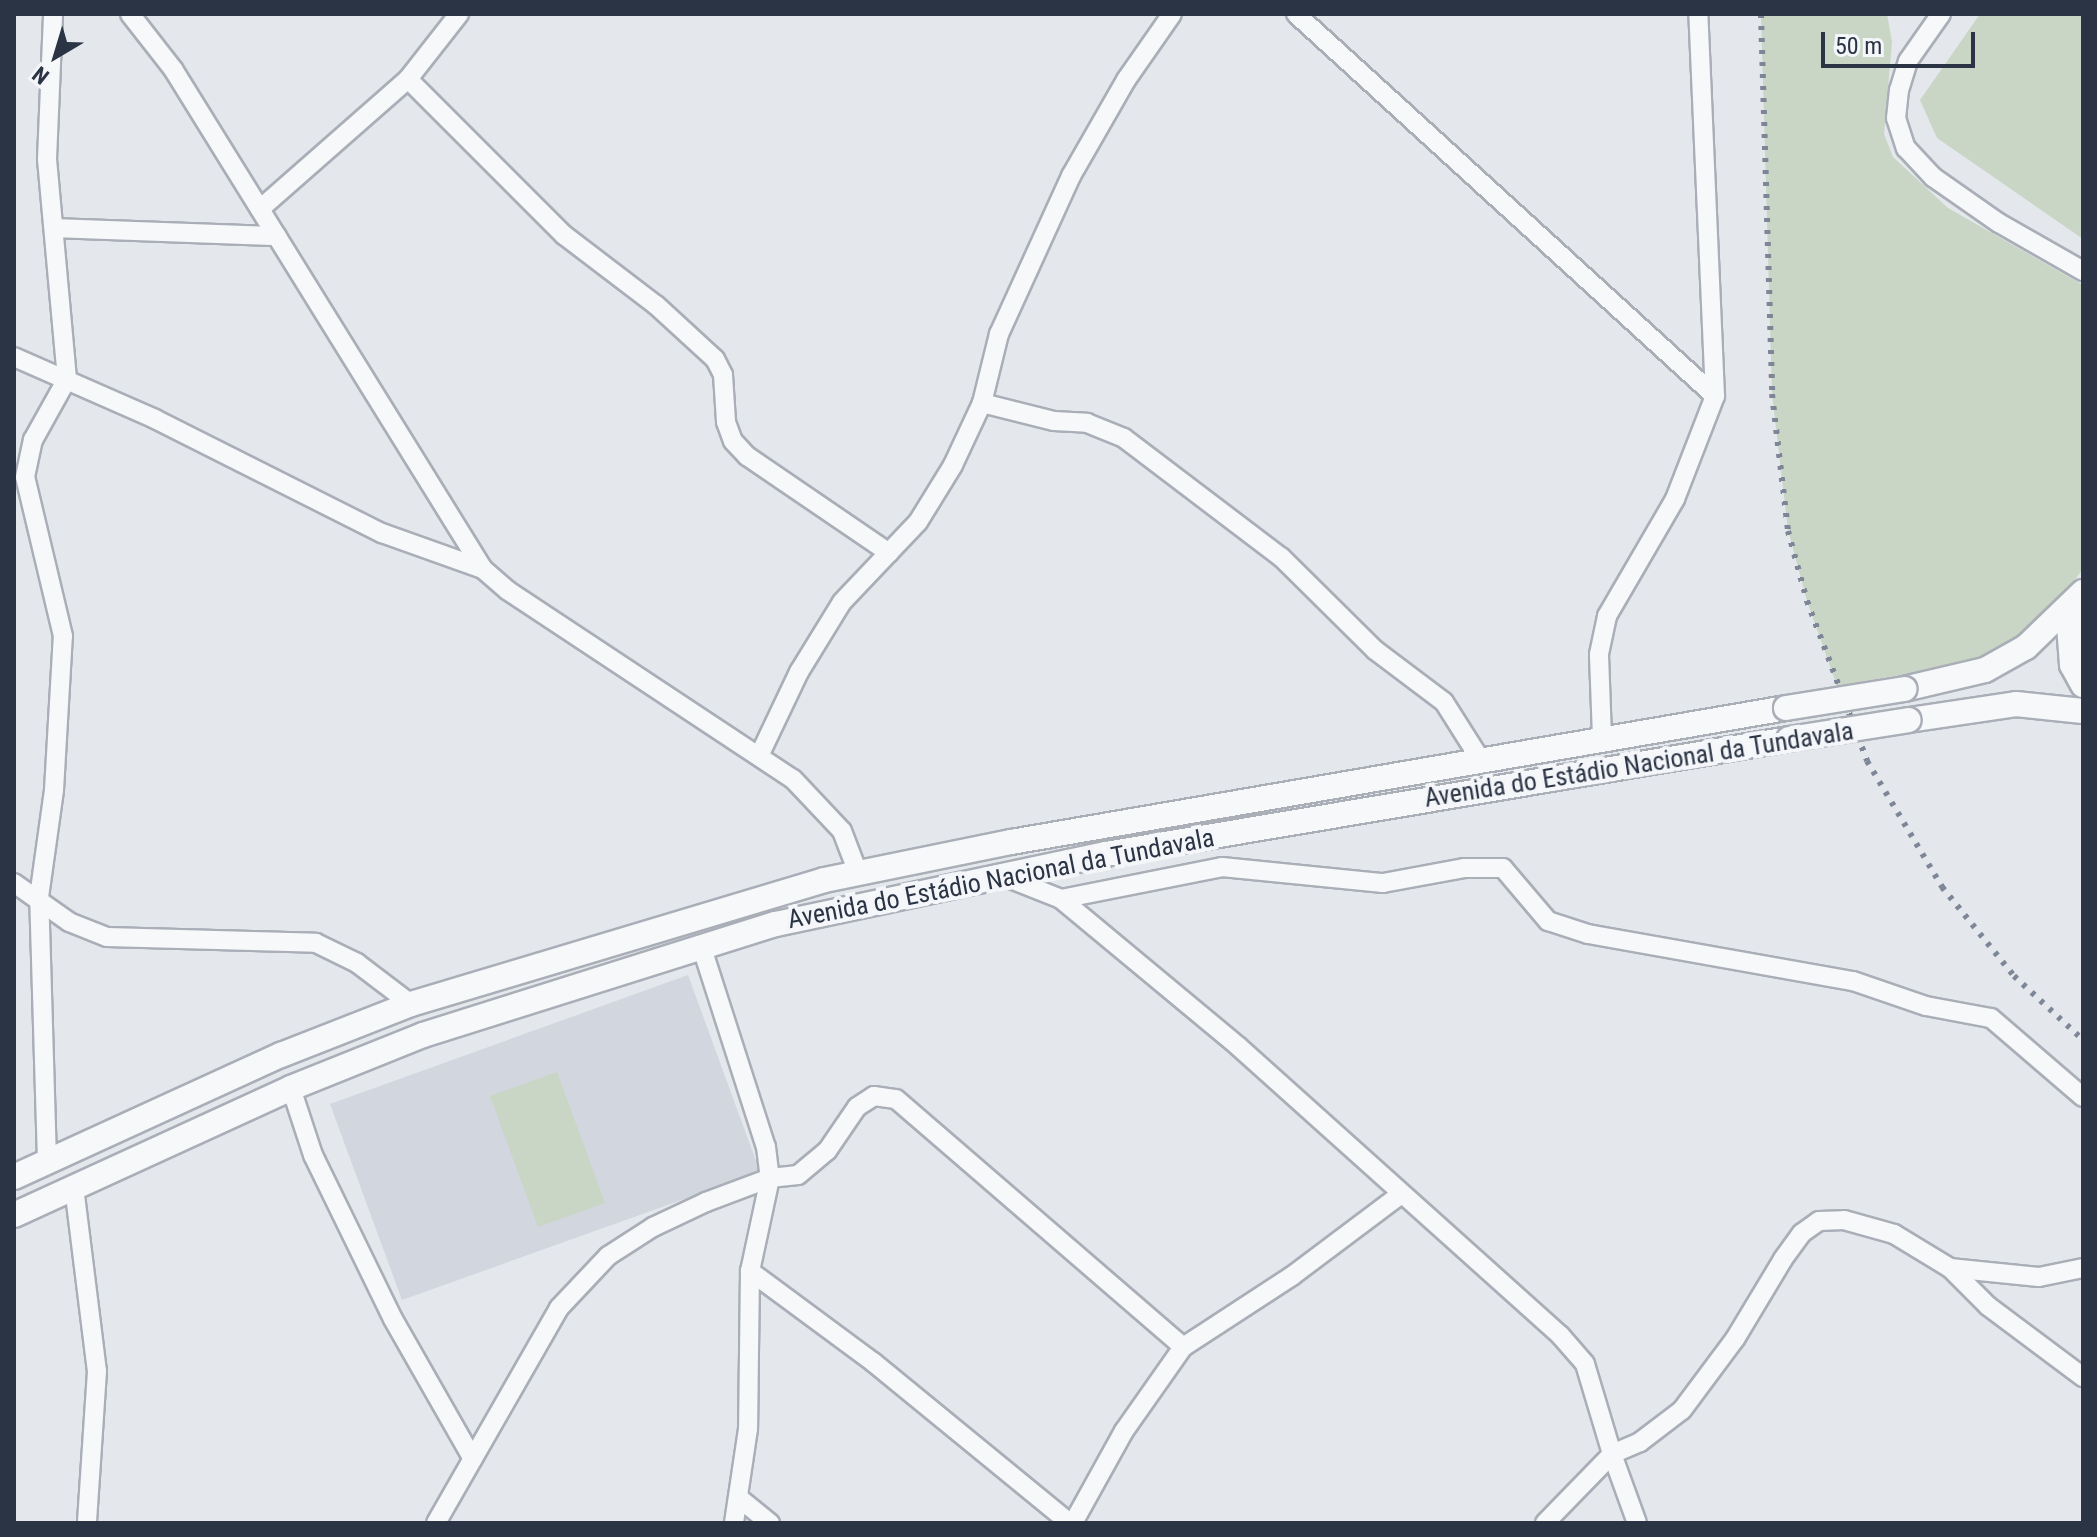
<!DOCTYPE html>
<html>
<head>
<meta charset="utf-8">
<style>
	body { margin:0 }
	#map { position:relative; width:2097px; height:1537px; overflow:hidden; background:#e4e7ec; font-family:"Roboto Condensed",sans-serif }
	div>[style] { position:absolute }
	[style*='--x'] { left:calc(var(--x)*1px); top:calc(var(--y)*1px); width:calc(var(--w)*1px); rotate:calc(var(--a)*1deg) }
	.built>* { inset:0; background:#d2d6de }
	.green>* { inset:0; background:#c9d6c5 }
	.roads { filter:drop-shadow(2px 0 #a9aeb7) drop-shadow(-2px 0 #a9aeb7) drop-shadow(0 2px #a9aeb7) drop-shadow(0 -2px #a9aeb7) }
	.minor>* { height:18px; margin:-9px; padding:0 9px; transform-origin:9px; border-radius:9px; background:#f7f8fa }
	.tertiary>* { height:24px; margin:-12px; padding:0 12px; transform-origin:12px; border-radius:12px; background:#f7f8fa }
	.rail>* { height:6px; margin-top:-3px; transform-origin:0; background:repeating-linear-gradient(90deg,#7d8696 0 4px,transparent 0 12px) }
	.bridges { filter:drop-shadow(2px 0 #a9aeb7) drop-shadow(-2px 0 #a9aeb7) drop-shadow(0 2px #a9aeb7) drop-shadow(0 -2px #a9aeb7) }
	.tertiary-bridge>* { height:24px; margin:-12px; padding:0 12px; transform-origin:12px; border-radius:12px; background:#f7f8fa }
	span { translate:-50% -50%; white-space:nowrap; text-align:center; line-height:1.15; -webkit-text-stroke:8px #f4f6f9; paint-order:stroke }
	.street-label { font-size:26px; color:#2b3445 }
	.frame { position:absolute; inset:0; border:16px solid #2b3445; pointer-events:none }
	.north { position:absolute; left:16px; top:16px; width:80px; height:80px; -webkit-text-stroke:6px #f4f6f9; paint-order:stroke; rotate:218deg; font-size:22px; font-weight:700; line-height:32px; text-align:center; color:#2b3445 }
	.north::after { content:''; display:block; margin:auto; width:28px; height:36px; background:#2b3445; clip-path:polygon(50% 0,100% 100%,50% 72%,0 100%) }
	.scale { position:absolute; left:1821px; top:32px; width:154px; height:36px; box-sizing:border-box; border:4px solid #2b3445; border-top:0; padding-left:10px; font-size:24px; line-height:28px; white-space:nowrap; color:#2b3445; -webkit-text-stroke:6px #f4f6f9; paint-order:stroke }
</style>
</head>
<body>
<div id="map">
	<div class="built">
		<div style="clip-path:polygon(688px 975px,760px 1172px,402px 1300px,330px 1104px)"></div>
	</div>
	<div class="green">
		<div style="clip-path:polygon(1761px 14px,1887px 14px,1892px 42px,1884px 134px,1893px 157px,1948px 208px,2083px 285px,2083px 569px,2045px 618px,2006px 649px,1974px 662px,1837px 686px,1807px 601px,1788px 530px,1772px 394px)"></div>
		<div style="clip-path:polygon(1980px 14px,2083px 14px,2083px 239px,1937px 138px,1920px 100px)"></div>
		<div style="clip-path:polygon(557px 1072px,605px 1203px,538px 1227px,490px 1096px)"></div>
	</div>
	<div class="roads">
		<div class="minor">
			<div style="--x:130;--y:14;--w:70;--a:52"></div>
			<div style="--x:173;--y:69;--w:588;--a:58.2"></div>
			<div style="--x:483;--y:569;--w:32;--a:41"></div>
			<div style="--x:507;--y:590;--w:343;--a:33.5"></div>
			<div style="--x:793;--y:779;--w:71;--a:46.7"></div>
			<div style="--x:842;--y:831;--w:45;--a:69.1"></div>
			<div style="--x:1296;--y:14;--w:567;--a:42.36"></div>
			<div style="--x:1941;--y:14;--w:57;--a:125.1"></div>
			<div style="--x:1908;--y:61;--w:30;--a:107"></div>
			<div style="--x:1899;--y:90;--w:28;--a:96"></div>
			<div style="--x:1896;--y:118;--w:32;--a:72"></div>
			<div style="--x:1906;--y:148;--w:40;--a:47"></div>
			<div style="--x:1933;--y:177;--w:80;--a:34.9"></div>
			<div style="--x:1999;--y:223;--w:97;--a:29.7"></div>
			<div style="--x:408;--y:79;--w:221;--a:45"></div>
			<div style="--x:564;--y:235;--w:116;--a:37.3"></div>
			<div style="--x:656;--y:305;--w:80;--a:42.5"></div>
			<div style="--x:715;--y:359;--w:18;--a:63"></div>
			<div style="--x:723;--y:375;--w:47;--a:86.3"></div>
			<div style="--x:726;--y:422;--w:20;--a:70"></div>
			<div style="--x:733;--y:441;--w:21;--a:47"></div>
			<div style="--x:747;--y:456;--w:172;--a:34.3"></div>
			<div style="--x:260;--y:209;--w:197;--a:-41.3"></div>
			<div style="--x:408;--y:79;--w:83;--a:-51.9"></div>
			<div style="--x:55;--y:228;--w:222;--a:2.1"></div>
			<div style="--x:14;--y:357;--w:154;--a:23.7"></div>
			<div style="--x:155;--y:419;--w:254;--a:26.7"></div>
			<div style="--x:382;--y:533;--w:107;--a:19.6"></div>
			<div style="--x:982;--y:403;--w:74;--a:14"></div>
			<div style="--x:1054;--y:421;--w:33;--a:3"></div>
			<div style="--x:1087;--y:423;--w:40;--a:22"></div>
			<div style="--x:1124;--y:438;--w:197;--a:37.2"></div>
			<div style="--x:1281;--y:557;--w:132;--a:44.7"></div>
			<div style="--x:1375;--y:650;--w:86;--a:37"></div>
			<div style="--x:1444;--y:702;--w:67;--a:57.7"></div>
			<div style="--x:1602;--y:737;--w:83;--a:-92.1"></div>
			<div style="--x:1599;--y:654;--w:39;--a:-78"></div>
			<div style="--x:1607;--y:616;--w:135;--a:-59.8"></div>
			<div style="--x:1675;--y:499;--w:110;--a:-68.8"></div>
			<div style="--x:1715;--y:396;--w:382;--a:-92.5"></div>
			<div style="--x:760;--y:754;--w:91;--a:-64.6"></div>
			<div style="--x:799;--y:672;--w:82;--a:-58.4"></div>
			<div style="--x:842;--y:602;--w:110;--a:-46.5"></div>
			<div style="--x:918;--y:522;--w:67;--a:-58.4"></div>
			<div style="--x:953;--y:465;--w:68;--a:-64.9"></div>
			<div style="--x:982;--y:403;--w:71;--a:-76.2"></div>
			<div style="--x:999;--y:334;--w:174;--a:-65.5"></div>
			<div style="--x:1071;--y:176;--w:111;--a:-60.2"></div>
			<div style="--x:1126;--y:80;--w:80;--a:-55.1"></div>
			<div style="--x:1003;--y:876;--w:62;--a:21.6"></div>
			<div style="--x:1061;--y:899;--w:231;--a:39.7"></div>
			<div style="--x:1239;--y:1047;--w:431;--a:41.9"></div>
			<div style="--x:1560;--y:1335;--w:38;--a:49"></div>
			<div style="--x:1585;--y:1364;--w:94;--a:73.3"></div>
			<div style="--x:1612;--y:1454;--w:30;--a:-23"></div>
			<div style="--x:1640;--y:1442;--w:53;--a:-37.3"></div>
			<div style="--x:1682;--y:1410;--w:89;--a:-53.3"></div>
			<div style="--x:1735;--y:1339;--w:93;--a:-59"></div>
			<div style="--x:1783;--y:1259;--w:32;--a:-54"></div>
			<div style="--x:1802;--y:1233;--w:21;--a:-35"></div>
			<div style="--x:1819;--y:1221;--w:25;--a:-2"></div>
			<div style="--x:1844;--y:1220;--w:52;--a:15.6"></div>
			<div style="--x:1894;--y:1234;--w:66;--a:31.3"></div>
			<div style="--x:1950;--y:1268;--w:89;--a:5.8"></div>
			<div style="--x:2039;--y:1277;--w:45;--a:-11.6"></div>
			<div style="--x:14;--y:883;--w:67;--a:35.3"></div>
			<div style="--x:69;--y:922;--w:41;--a:21.5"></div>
			<div style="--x:107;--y:937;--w:209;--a:1.6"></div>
			<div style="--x:316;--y:943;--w:46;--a:26"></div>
			<div style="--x:357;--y:963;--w:68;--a:37.2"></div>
			<div style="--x:1061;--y:899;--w:164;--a:-11.2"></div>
			<div style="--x:1222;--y:867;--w:162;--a:5.7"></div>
			<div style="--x:1383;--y:883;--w:82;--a:-10.5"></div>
			<div style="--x:1464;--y:868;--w:39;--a:0"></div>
			<div style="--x:1503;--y:868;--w:70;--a:49.7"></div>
			<div style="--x:1548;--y:921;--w:42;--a:18"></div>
			<div style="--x:1588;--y:934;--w:269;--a:10.1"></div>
			<div style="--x:1853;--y:981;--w:77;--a:18.9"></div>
			<div style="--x:1926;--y:1006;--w:66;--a:10.5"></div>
			<div style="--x:1991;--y:1018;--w:121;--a:40.7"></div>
			<div style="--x:701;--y:945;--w:212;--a:72.2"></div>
			<div style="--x:766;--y:1147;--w:31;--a:83"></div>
			<div style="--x:770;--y:1178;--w:95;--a:102.1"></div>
			<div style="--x:750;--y:1271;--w:158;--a:90.7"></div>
			<div style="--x:748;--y:1429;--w:95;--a:98.5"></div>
			<div style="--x:291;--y:1088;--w:71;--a:71.8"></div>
			<div style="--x:313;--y:1155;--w:182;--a:64"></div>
			<div style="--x:393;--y:1319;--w:161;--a:60.3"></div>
			<div style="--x:47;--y:1161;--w:264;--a:-91.7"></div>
			<div style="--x:39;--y:897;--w:108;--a:-82"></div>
			<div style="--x:54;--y:790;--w:154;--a:-86.7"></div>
			<div style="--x:63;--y:636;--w:163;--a:-103.4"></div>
			<div style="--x:25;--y:477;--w:38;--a:-78"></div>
			<div style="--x:33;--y:440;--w:70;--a:-60.9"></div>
			<div style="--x:67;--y:379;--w:221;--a:-95.2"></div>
			<div style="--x:47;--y:159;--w:145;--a:-87.6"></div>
			<div style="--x:74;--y:1187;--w:185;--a:82.9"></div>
			<div style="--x:97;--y:1371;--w:152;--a:93.8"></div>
			<div style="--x:1950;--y:1268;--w:54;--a:45"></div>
			<div style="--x:1988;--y:1306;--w:119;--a:36.8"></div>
			<div style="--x:750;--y:1271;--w:153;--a:36.5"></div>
			<div style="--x:873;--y:1362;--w:254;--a:39.3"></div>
			<div style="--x:739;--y:1498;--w:40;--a:39"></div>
			<div style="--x:436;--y:1523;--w:248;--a:-60.2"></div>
			<div style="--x:559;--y:1308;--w:71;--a:-46.7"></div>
			<div style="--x:608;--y:1256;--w:54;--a:-32.8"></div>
			<div style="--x:653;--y:1227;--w:59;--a:-25.3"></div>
			<div style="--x:706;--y:1202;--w:68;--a:-20.6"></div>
			<div style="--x:770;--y:1178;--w:28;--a:-6"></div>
			<div style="--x:798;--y:1175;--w:38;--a:-40"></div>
			<div style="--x:827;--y:1151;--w:53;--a:-55.7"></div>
			<div style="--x:857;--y:1107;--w:20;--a:-33"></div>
			<div style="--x:874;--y:1096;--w:22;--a:8"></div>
			<div style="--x:896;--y:1099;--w:379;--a:40.8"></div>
			<div style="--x:1073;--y:1523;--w:105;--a:-61"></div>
			<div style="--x:1124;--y:1431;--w:103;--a:-54.9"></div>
			<div style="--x:1183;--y:1347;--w:130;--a:-33.1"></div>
			<div style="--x:1292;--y:1276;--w:135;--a:-36.9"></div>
			<div style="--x:1545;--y:1523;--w:96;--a:-45.8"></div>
			<div style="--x:1612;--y:1454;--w:73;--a:70.1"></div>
		</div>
		<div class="tertiary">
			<div style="--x:2078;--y:600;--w:27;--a:110"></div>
			<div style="--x:2069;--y:625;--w:40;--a:85.7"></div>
			<div style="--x:2072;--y:665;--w:23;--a:61"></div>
			<div style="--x:1904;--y:689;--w:83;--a:-13.2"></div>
			<div style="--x:1985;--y:670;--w:47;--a:-29.3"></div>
			<div style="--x:2026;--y:647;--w:79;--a:-44"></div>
			<div style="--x:1909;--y:720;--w:108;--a:-8.5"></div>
			<div style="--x:2016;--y:704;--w:67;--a:6"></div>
			<div style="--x:14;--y:1177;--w:294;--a:-24.6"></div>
			<div style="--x:281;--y:1055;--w:140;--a:-21.4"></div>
			<div style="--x:411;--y:1004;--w:431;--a:-16.7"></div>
			<div style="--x:824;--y:880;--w:191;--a:-11.5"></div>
			<div style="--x:1011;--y:842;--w:786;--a:-9.81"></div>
			<div style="--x:14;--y:1215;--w:305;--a:-24.6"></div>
			<div style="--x:291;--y:1088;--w:142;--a:-21.9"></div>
			<div style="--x:423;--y:1035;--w:370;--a:-17.5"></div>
			<div style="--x:776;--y:924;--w:337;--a:-12"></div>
			<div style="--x:1106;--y:854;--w:693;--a:-9.56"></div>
		</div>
	</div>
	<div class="rail">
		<div style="--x:1761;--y:14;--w:380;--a:88.3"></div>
		<div style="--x:1772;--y:394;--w:138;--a:83.3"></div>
		<div style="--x:1788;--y:531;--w:73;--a:74.8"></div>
		<div style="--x:1807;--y:601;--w:171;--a:69.4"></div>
		<div style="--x:1867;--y:761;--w:147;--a:59.2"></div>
		<div style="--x:1942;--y:887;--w:114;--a:51"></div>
		<div style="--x:2014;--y:976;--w:94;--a:42.8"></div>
	</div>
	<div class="bridges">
		<div class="tertiary-bridge">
			<div style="--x:1786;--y:708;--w:120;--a:-9.1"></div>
			<div style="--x:1789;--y:739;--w:121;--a:-9"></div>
		</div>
	</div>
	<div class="street-label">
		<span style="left:1639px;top:765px;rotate:-9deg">Avenida do Estádio Nacional da Tundavala</span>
		<span style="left:1001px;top:879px;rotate:-11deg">Avenida do Estádio Nacional da Tundavala</span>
	</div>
	<div class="frame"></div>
	<div class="north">N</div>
	<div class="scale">50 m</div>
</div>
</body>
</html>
